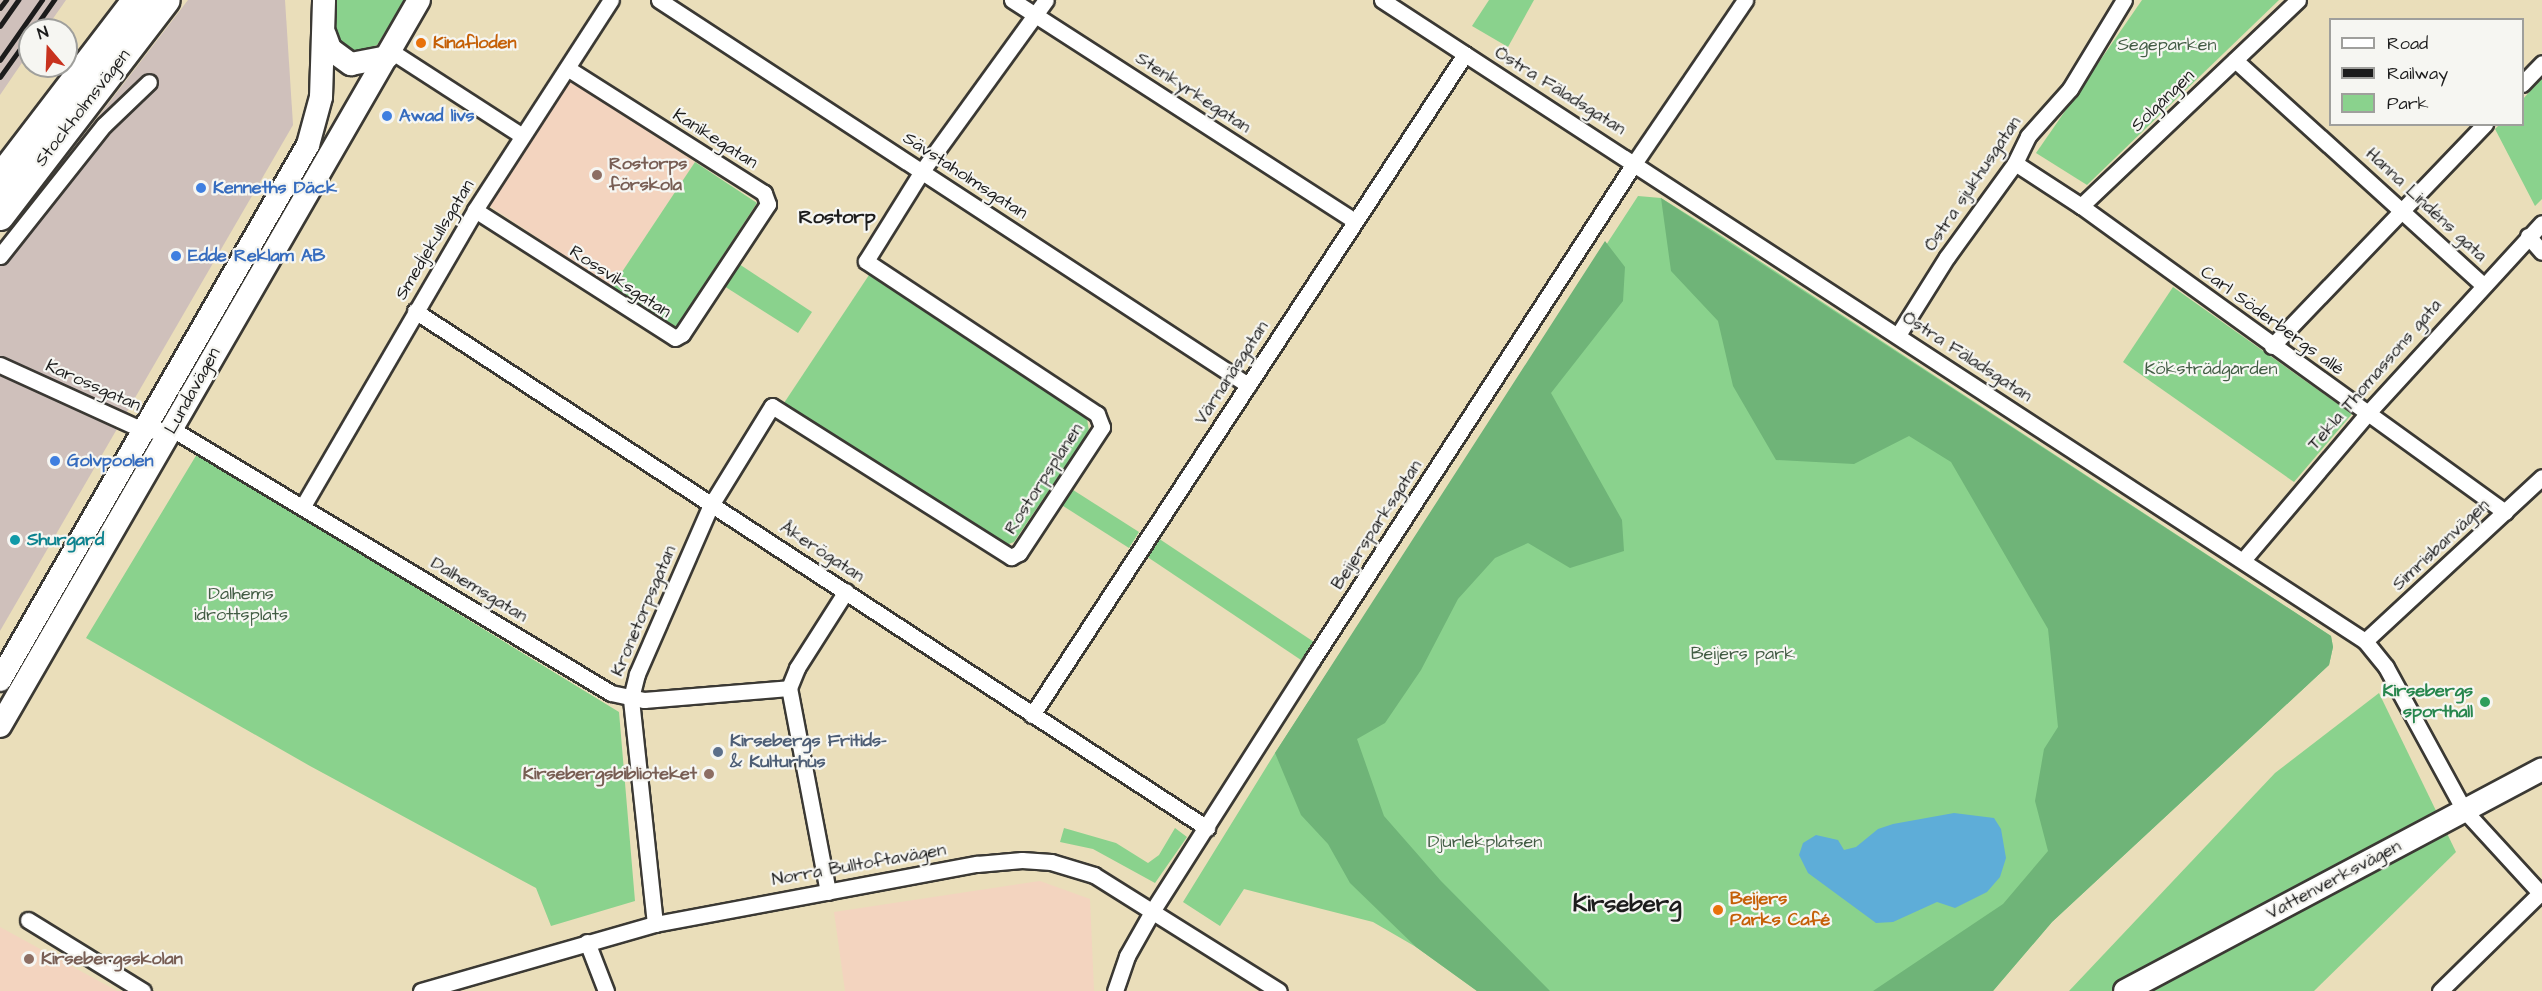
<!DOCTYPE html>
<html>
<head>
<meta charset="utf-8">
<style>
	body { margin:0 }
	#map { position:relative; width:2542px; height:991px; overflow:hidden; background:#eadeba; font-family:"Architects Daughter",sans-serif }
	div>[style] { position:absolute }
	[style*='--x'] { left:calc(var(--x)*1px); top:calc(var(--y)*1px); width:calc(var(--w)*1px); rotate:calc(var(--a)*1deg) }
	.built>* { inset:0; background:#f3d4bf }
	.industrial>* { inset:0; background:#cfc0bb }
	.green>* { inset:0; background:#8ad28d }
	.forest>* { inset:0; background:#6fb478 }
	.water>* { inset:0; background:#5eadd8 }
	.roads { filter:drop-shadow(2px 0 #3b3934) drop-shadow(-2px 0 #3b3934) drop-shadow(0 2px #3b3934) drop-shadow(0 -2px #3b3934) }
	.street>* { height:15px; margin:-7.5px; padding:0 7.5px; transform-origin:7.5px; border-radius:7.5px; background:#fff }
	.secondary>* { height:22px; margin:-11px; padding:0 11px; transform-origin:11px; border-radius:11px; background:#fff }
	.highway>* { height:28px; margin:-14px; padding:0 14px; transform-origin:14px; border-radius:14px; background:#fff }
	.rail>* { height:4.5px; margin:-2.25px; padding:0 2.25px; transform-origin:2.25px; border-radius:2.25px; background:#1c1c1c }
	.dots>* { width:16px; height:16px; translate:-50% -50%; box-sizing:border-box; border:3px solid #f6f6f2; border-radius:50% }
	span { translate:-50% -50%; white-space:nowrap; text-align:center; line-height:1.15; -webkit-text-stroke:4.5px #f6f6f2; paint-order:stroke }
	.food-label { font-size:18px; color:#c56008; font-weight:700 }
	.left { translate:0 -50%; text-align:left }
	.park-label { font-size:18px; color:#425c44 }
	.street-label { font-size:18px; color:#1c1c1c }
	.shop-label { font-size:18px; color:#366cbe; font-weight:700 }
	.education-label { font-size:18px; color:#785e54; font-weight:700 }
	.right { translate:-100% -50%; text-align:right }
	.culture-label { font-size:18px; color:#0d838f; font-weight:700 }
	.leisure-label { font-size:18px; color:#27864d; font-weight:700 }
	.service-label { font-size:18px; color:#4e5e75; font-weight:700 }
	.neighbourhood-label { font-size:20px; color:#1c1c1c; font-weight:700 }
	.district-label { font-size:24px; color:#1c1c1c; font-weight:700 }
	.legend { position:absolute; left:2329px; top:18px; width:195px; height:108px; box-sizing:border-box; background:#f6f6f2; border:2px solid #9f9f9c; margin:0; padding:8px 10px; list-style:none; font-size:18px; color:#1c1c1c }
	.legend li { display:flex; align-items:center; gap:12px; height:30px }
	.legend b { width:30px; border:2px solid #9f9f9c }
	.north { position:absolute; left:18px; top:18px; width:60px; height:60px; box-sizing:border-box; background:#f6f6f2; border:2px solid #9f9f9c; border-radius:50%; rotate:341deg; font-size:16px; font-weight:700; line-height:24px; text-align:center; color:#1c1c1c }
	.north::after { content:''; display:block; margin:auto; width:21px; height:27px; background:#c8321e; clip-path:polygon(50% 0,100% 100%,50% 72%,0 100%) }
</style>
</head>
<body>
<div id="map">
	<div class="built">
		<div style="clip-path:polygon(568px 80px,695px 162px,612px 287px,488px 205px)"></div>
		<div style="clip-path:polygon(1040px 881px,1090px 899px,1094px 991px,845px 991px,834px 912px)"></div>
		<div style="clip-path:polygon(0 927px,117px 991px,0 991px)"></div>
	</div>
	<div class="industrial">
		<div style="clip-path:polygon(0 0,66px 0,45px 30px,30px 30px,30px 51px,0 95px)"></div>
		<div style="clip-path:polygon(188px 0,285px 0,293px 125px,0 631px,0 244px)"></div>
	</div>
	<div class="green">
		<div style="clip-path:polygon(336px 0,405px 0,377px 45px,353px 53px,343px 49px,334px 34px)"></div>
		<div style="clip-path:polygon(1489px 0,1534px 0,1508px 47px,1472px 26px)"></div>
		<div style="clip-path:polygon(2142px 0,2279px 0,2087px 185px,2036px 153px)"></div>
		<div style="clip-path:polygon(2542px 78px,2542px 199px,2535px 206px,2495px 129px,2499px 125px,2522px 124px,2523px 99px)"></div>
		<div style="clip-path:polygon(695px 162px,757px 203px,676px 327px,612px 287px)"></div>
		<div style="clip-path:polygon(1638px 196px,1661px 198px,1714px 231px,2331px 636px,2333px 647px,2329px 665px,2052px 922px,1993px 991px,1477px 991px,1416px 947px,1373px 922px,1244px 889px,1220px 926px,1183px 902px,1275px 753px)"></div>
		<div style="clip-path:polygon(739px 264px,812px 312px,798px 333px,724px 286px)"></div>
		<div style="clip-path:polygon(871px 272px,1086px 413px,1089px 431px,1014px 542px,1001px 547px,784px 403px)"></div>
		<div style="clip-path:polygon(2173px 287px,2352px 414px,2294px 482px,2123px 362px)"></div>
		<div style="clip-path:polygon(197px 454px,619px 712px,635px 901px,551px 926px,536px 888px,310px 766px,86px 638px)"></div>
		<div style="clip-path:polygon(1070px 488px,1139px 532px,1129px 548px,1060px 504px)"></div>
		<div style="clip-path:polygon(1158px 538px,1314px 642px,1301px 660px,1146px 556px)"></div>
		<div style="clip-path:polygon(2379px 693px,2456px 852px,2314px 991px,2069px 991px,2275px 773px)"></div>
		<div style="clip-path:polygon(1064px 828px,1116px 843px,1148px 863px,1159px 855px,1175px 828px,1187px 837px,1155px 883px,1093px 849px,1060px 842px)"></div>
	</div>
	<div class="forest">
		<div style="clip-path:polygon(1661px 198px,2331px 636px,2333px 647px,2329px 665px,2052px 922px,1993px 991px,1873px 991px,2003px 904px,2048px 851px,2035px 801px,2044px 749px,2058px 727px,2048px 629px,1951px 462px,1909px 436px,1854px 464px,1776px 460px,1733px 386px,1718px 321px,1671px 271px)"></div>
		<div style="clip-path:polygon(1605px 241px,1625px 267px,1623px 301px,1551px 393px,1622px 520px,1624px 551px,1570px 568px,1528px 543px,1495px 558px,1458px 599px,1421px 670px,1385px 723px,1357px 739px,1384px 816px,1441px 881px,1550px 991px,1477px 991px,1416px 947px,1350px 883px,1328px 844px,1301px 815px,1275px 753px)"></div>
	</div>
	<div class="water">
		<div style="clip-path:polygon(1954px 813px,1994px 818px,2001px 829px,2006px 858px,2000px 877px,1987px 892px,1955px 908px,1937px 902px,1893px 922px,1876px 923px,1808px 873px,1799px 855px,1803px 843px,1816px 835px,1838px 840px,1844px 850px,1856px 847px,1878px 829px,1893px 824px)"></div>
	</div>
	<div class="roads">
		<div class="street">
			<div style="--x:659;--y:0;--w:704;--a:33.17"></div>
			<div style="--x:1012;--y:0;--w:406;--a:32.8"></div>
			<div style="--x:1382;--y:0;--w:1174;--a:33.11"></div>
			<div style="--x:2365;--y:641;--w:33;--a:51"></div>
			<div style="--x:2386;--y:667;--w:163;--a:61.4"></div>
			<div style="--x:2464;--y:810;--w:115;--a:47.5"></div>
			<div style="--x:391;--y:51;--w:155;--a:32.9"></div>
			<div style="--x:2235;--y:60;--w:333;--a:42.2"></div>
			<div style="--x:2522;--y:84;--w:29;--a:-46"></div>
			<div style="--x:2015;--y:163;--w:79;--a:33.1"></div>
			<div style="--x:2081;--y:206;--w:523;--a:35.82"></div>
			<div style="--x:2081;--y:206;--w:299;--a:-43.5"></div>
			<div style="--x:475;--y:210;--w:237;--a:32.6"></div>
			<div style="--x:675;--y:338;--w:8;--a:-30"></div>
			<div style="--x:682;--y:334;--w:156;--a:-56.5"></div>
			<div style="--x:768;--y:204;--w:12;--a:-110"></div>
			<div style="--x:764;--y:193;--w:233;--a:-147.6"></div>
			<div style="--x:2528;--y:236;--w:21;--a:49"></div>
			<div style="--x:0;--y:256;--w:167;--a:-51.6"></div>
			<div style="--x:104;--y:125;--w:62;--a:-43.7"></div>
			<div style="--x:415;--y:311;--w:946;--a:33.14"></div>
			<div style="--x:1898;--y:335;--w:92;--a:-57.9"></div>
			<div style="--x:1947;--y:257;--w:116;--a:-54.1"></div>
			<div style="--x:2015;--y:163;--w:30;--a:-64"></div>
			<div style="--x:2028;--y:136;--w:63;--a:-48.2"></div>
			<div style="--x:2070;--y:89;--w:104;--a:-58.8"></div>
			<div style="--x:2272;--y:346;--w:308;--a:-46.2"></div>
			<div style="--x:0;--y:365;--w:159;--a:24.5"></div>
			<div style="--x:145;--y:431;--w:27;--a:-4"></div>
			<div style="--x:172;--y:429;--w:512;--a:31.02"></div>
			<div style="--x:611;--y:693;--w:34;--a:12"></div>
			<div style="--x:644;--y:700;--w:145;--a:-4.7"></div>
			<div style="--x:303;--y:506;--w:342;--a:-59.8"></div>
			<div style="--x:475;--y:210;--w:250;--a:-57.1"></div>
			<div style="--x:2244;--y:559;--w:189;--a:-49.7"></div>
			<div style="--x:2366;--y:415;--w:260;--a:-47.5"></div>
			<div style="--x:2365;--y:641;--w:241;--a:-42.8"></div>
			<div style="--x:1032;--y:715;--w:790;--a:-56.77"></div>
			<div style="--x:828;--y:892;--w:208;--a:-100.8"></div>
			<div style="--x:789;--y:688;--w:22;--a:-68"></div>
			<div style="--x:797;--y:668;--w:91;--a:-57.5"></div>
			<div style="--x:28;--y:920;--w:135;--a:31.7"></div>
			<div style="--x:655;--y:924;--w:227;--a:-96.1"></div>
			<div style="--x:631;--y:698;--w:25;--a:-76"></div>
			<div style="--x:637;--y:674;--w:184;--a:-66.4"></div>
			<div style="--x:711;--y:505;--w:116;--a:-58.4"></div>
			<div style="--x:772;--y:406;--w:283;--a:32.3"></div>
			<div style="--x:1011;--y:557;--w:9;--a:-27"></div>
			<div style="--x:1019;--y:553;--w:151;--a:-56.6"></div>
			<div style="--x:1102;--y:427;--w:14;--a:-111"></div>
			<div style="--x:1097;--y:414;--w:277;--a:-146.5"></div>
			<div style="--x:866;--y:261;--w:106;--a:-58.1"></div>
			<div style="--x:922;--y:171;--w:211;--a:-54.1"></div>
			<div style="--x:587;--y:942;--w:53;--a:68.8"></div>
			<div style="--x:421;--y:991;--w:243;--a:-16"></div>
			<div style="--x:655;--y:924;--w:328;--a:-10.6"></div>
			<div style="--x:977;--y:864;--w:45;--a:-5.1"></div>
			<div style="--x:1022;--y:860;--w:29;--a:4"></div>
			<div style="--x:1051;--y:862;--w:45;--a:16.8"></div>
			<div style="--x:1094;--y:875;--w:218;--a:32.1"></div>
			<div style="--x:1115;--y:991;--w:37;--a:-71"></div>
			<div style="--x:1127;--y:956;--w:53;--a:-60.5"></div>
			<div style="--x:1153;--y:910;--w:298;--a:-57.5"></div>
			<div style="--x:1313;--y:659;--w:592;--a:-57.06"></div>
			<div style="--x:1635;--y:162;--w:196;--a:-55.8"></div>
			<div style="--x:2440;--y:991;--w:140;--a:-44.4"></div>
		</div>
		<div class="secondary">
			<div style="--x:325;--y:35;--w:15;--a:70"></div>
			<div style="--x:330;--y:49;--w:26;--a:36"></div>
			<div style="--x:351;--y:64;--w:37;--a:-11"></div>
			<div style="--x:0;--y:680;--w:617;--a:-60.07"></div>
			<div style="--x:308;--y:145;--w:50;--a:-74.8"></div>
			<div style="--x:321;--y:97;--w:97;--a:-88.2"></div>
			<div style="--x:0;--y:726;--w:838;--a:-60.01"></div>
			<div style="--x:2125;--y:991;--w:472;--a:-28"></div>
		</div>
		<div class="highway">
			<div style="--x:0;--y:179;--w:225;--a:-52.6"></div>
			<div style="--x:0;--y:216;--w:272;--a:-52.5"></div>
		</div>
	</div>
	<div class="rail">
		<div style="--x:0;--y:8;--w:10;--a:-53"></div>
		<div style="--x:0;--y:26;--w:32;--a:-55"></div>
		<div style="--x:33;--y:30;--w:37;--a:-55"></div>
		<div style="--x:0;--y:60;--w:73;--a:-55"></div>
		<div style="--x:0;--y:77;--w:52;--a:-54.5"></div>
	</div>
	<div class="dots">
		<div style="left:421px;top:43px;background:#e8710a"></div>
		<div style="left:387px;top:116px;background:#3f7fe0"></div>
		<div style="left:597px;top:175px;background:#8d6e63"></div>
		<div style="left:201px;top:188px;background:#3f7fe0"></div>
		<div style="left:176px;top:256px;background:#3f7fe0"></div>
		<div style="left:55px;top:461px;background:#3f7fe0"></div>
		<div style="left:15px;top:540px;background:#0f9aa8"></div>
		<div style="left:2485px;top:702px;background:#2e9e5b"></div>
		<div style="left:718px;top:752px;background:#5c6f8a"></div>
		<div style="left:709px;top:774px;background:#8d6e63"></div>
		<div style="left:1718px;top:910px;background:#e8710a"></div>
		<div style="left:29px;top:959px;background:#8d6e63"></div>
	</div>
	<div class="food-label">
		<span class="left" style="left:433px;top:43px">Kinafloden</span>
		<span class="left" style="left:1730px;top:910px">Beijers<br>Parks Café</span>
	</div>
	<div class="park-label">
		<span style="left:2167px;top:45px">Segeparken</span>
		<span style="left:2211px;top:369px">Köksträdgården</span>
		<span style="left:241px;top:605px">Dalhems<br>idrottsplats</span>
		<span style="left:1743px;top:654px">Beijers park</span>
		<span style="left:1485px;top:842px">Djurlekplatsen</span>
	</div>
	<div class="street-label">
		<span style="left:1560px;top:91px;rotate:32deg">Östra Fäladsgatan</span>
		<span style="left:1193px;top:93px;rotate:33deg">Stenkyrkegatan</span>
		<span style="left:2163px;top:101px;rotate:-44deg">Solgången</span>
		<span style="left:83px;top:108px;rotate:-52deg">Stockholmsvägen</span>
		<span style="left:715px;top:139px;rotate:32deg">Kanikegatan</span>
		<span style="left:965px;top:176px;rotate:33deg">Sävstaholmsgatan</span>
		<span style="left:1973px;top:184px;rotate:-56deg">Östra sjukhusgatan</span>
		<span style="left:2426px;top:205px;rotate:43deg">Hanna Lindéns gata</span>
		<span style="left:435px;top:240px;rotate:-59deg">Smedjekullsgatan</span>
		<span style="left:620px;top:282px;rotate:33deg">Rossviksgatan</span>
		<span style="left:2272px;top:321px;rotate:36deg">Carl Söderbergs allé</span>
		<span style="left:1967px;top:357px;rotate:33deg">Östra Fäladsgatan</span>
		<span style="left:1232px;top:373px;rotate:-57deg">Värnanäsgatan</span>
		<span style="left:2375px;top:375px;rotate:-49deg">Tekla Thomassons gata</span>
		<span style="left:93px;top:386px;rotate:24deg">Karossgatan</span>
		<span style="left:193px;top:391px;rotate:-61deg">Lundavägen</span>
		<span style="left:1044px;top:479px;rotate:-57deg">Rostorpsplanen</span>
		<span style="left:1377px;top:525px;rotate:-57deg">Beijersparksgatan</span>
		<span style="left:2441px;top:545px;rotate:-43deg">Simrisbanvägen</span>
		<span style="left:822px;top:552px;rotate:33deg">Åkerögatan</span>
		<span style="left:479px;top:590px;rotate:31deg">Dalhemsgatan</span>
		<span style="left:644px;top:611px;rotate:-67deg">Kronetorpsgatan</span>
		<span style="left:859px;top:865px;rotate:-10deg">Norra Bulltoftavägen</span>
		<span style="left:2334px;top:880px;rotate:-28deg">Vattenverksvägen</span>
	</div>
	<div class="shop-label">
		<span class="left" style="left:399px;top:116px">Awad livs</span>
		<span class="left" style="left:213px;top:188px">Kenneths Däck</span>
		<span class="left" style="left:188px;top:256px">Edde Reklam AB</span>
		<span class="left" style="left:67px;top:461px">Golvpoolen</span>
	</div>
	<div class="education-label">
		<span class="left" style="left:609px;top:175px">Rostorps<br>förskola</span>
		<span class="right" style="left:697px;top:774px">Kirsebergsbiblioteket</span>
		<span class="left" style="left:41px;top:959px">Kirsebergsskolan</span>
	</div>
	<div class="culture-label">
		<span class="left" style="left:27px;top:540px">Shurgard</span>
	</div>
	<div class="leisure-label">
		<span class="right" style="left:2473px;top:702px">Kirsebergs<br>sporthall</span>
	</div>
	<div class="service-label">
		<span class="left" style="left:730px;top:752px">Kirsebergs Fritids-<br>&amp; Kulturhus</span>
	</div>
	<div class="neighbourhood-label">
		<span style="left:837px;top:217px">Rostorp</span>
	</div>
	<div class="district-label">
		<span style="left:1627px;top:905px">Kirseberg</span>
	</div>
	<ul class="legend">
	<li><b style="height:8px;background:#fff"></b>Road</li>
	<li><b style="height:8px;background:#1c1c1c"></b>Railway</li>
	<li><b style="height:16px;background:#8ad28d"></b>Park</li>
	</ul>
	<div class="north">N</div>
</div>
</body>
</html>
